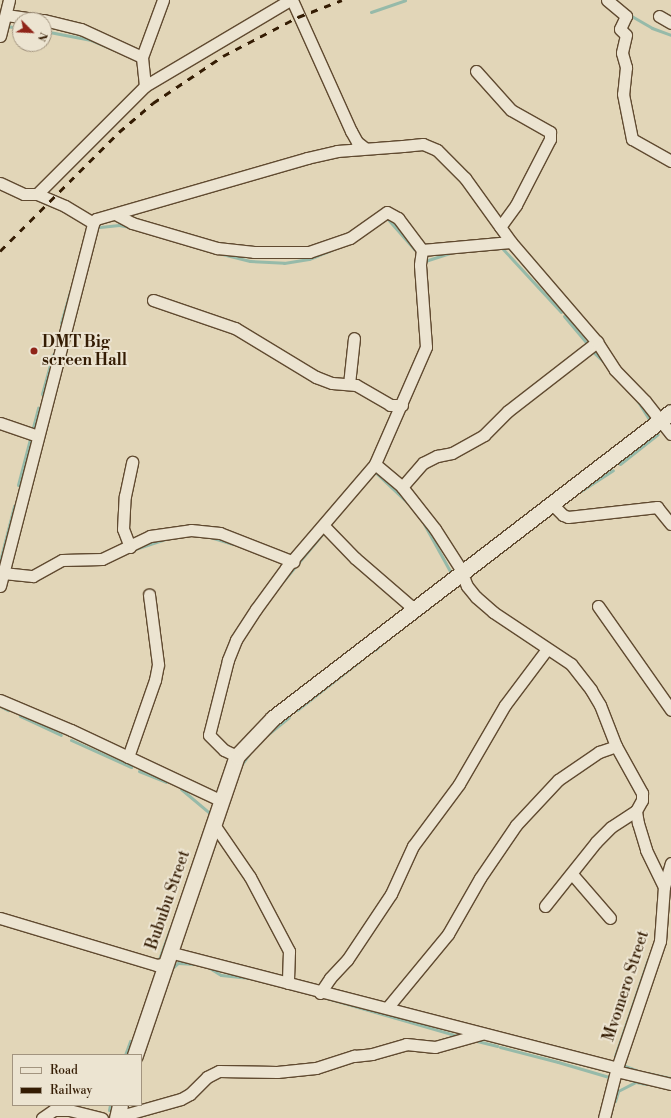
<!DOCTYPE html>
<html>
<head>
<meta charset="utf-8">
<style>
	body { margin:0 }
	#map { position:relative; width:671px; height:1118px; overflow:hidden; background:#e2d6b8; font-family:"Libre Bodoni",serif }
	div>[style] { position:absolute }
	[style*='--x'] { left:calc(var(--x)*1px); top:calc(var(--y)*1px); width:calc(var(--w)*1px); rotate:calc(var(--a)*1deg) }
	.stream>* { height:3px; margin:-1.5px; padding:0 1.5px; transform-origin:1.5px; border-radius:1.5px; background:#96baa9 }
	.roads { filter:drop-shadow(1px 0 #604a30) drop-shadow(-1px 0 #604a30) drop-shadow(0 1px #604a30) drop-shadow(0 -1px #604a30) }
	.street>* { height:11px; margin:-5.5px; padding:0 5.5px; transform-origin:5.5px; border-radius:5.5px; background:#ece4d1 }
	.secondary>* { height:15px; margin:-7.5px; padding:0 7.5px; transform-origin:7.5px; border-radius:7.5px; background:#ece4d1 }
	.rail>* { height:3px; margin-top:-1.5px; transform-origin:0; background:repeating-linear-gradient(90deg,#341c03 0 7px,transparent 0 14px) }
	.dots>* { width:11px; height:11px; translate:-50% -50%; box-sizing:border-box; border:2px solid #ece4d1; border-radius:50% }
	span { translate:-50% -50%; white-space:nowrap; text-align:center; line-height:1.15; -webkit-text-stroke:4px #ece4d1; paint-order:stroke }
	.poi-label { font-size:16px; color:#341c03; font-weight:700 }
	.left { translate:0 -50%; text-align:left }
	.street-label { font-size:16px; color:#341c03 }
	.legend { position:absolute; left:12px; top:1054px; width:130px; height:52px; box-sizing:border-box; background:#ece4d1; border:1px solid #a2947f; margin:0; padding:5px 7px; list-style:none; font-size:12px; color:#341c03 }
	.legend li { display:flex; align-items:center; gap:8px; height:20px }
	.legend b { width:20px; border:1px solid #a2947f }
	.north { position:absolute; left:12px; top:12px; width:40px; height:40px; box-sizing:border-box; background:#ece4d1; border:1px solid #a2947f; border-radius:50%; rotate:114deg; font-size:11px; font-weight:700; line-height:16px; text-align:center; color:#341c03 }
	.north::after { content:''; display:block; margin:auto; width:14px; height:18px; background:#8f2418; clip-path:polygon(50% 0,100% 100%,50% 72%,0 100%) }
</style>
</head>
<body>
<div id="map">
	<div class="stream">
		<div style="--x:371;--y:12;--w:36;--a:-19"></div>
		<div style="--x:628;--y:14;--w:28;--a:30"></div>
		<div style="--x:652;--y:28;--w:20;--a:20"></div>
		<div style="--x:6;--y:26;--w:14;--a:8"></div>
		<div style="--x:44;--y:31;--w:48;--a:10.8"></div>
		<div style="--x:91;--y:40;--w:33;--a:23"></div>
		<div style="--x:386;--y:217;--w:43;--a:48.8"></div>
		<div style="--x:100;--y:227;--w:19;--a:-6"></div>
		<div style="--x:119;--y:225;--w:11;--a:10"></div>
		<div style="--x:477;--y:250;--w:25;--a:-5"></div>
		<div style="--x:502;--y:248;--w:87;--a:47.3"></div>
		<div style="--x:214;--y:252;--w:37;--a:14"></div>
		<div style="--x:250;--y:261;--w:34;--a:3"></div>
		<div style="--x:284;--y:263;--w:25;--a:-9"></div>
		<div style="--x:309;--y:259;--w:24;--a:-22"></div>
		<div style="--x:425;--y:261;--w:26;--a:-18"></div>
		<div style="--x:564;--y:316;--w:39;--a:50"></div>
		<div style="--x:61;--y:323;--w:32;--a:-74"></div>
		<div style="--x:591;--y:350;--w:18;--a:43"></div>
		<div style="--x:42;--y:394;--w:41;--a:-74.6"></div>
		<div style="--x:637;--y:400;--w:26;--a:58"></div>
		<div style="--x:620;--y:464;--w:48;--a:-38.3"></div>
		<div style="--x:374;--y:471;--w:45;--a:43.2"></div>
		<div style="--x:18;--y:485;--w:80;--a:-75.4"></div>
		<div style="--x:581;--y:491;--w:38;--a:-33"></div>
		<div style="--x:424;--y:524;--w:56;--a:61.1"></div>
		<div style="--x:451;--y:573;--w:2;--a:-27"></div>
		<div style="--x:210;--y:537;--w:24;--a:17"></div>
		<div style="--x:135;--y:549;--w:35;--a:-18"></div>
		<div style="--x:0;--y:561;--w:57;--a:-75.7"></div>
		<div style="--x:284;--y:580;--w:64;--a:-50.1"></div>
		<div style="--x:375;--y:650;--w:15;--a:-42"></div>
		<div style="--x:0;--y:706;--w:9;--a:27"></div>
		<div style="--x:297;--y:710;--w:81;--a:-38"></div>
		<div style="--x:20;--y:716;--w:45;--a:24.9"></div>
		<div style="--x:267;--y:735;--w:28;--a:-39"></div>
		<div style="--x:71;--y:740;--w:66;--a:24.2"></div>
		<div style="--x:242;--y:764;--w:12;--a:-55"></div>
		<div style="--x:139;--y:771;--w:29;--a:22"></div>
		<div style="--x:181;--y:789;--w:39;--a:40"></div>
		<div style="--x:158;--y:962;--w:35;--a:-70"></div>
		<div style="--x:208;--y:967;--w:15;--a:32"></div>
		<div style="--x:221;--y:975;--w:29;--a:6"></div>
		<div style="--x:171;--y:969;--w:9;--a:-41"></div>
		<div style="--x:178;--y:963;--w:17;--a:3"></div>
		<div style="--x:323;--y:997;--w:141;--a:16.1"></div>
		<div style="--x:473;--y:1040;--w:25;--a:14"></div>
		<div style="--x:500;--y:1047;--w:60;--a:14.5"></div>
		<div style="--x:558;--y:1062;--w:53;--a:16.4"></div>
		<div style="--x:609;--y:1077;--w:3;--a:72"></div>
		<div style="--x:125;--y:1055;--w:15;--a:-70"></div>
		<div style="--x:615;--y:1056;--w:102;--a:-71.2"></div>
		<div style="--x:625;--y:1066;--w:12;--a:20"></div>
		<div style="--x:647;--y:1073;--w:25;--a:12"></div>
		<div style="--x:615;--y:1101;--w:10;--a:-73"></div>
		<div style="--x:618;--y:1091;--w:20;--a:-27"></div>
		<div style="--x:636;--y:1082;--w:10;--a:11"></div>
		<div style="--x:109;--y:1110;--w:5;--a:-79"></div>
		<div style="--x:610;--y:1116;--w:19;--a:-78"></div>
	</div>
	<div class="roads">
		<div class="street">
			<div style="--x:292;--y:0;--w:144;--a:65.8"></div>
			<div style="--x:351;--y:131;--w:13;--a:61"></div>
			<div style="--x:357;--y:142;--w:10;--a:37"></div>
			<div style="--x:607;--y:0;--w:25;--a:40"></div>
			<div style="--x:626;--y:16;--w:14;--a:115"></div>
			<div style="--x:620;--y:29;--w:8;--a:45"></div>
			<div style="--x:626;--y:35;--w:18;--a:103"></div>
			<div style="--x:622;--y:53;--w:15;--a:74"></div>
			<div style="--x:626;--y:67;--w:27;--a:96"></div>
			<div style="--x:623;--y:94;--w:46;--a:78.7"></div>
			<div style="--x:632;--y:139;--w:45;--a:29.4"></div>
			<div style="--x:6;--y:15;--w:37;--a:8"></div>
			<div style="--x:659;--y:16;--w:14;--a:30"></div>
			<div style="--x:44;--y:20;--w:38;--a:14"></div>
			<div style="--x:81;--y:29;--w:67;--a:24.7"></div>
			<div style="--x:0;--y:36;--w:37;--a:-76"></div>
			<div style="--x:476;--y:71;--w:52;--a:48.1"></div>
			<div style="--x:511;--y:110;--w:45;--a:29.4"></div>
			<div style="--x:550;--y:132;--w:7;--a:90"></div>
			<div style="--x:550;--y:139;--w:74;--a:117.3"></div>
			<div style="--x:516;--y:205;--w:27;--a:126"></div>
			<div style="--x:145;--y:86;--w:29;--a:-96"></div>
			<div style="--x:142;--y:57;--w:61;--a:-69.8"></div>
			<div style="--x:0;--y:183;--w:26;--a:25"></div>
			<div style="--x:24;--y:194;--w:13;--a:0"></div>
			<div style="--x:37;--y:194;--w:30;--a:23"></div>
			<div style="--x:65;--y:206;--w:33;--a:31"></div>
			<div style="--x:37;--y:194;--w:153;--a:-45"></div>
			<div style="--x:145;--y:86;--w:169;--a:-30.7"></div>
			<div style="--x:117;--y:215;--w:17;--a:28"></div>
			<div style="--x:132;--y:223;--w:89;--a:16.4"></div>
			<div style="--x:217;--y:248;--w:37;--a:6"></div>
			<div style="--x:254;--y:252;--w:55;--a:0"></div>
			<div style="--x:309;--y:252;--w:43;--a:-18.9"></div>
			<div style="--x:350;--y:238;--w:45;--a:-35.1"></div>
			<div style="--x:387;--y:212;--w:13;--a:29"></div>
			<div style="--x:398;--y:218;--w:40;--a:53"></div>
			<div style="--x:422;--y:250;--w:15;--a:98"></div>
			<div style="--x:420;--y:265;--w:82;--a:85.8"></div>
			<div style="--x:426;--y:347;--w:128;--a:113.6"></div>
			<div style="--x:375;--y:464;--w:137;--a:130.6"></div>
			<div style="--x:286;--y:568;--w:51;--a:126.2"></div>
			<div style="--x:256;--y:609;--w:37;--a:123"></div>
			<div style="--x:236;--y:640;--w:22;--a:112"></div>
			<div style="--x:228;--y:660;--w:77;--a:104.2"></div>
			<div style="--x:209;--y:735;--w:21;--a:45"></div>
			<div style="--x:224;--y:750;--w:14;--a:25"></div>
			<div style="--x:422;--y:250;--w:89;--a:-5.1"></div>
			<div style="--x:153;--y:300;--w:87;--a:18.9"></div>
			<div style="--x:235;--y:328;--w:95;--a:31.2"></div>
			<div style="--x:316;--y:377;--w:17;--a:21"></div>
			<div style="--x:332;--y:383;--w:24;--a:5"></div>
			<div style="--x:356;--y:385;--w:39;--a:30"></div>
			<div style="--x:390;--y:405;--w:12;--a:0"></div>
			<div style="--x:349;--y:384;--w:46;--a:-83.8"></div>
			<div style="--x:0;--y:423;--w:40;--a:18.9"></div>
			<div style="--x:375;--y:464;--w:35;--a:40"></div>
			<div style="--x:402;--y:487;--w:53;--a:51.8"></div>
			<div style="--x:435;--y:529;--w:46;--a:57.3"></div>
			<div style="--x:460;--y:568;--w:19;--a:69"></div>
			<div style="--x:467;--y:586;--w:14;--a:51"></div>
			<div style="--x:476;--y:597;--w:23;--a:41"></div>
			<div style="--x:493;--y:612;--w:94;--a:33.7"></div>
			<div style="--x:571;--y:664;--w:33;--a:52"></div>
			<div style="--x:591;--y:690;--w:17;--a:59"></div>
			<div style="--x:600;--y:705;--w:44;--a:68.7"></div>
			<div style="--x:616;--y:746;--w:54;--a:61"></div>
			<div style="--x:642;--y:793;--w:7;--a:90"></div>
			<div style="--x:642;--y:800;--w:13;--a:119"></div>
			<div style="--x:636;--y:811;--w:12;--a:81"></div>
			<div style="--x:638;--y:823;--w:28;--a:73"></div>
			<div style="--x:646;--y:850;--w:41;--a:64.1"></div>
			<div style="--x:402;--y:487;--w:32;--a:-49"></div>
			<div style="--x:423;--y:463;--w:16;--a:-27"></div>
			<div style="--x:437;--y:456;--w:15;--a:-11"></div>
			<div style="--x:452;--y:453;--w:37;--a:-29"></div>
			<div style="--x:484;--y:435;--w:34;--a:-45"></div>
			<div style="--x:508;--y:411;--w:113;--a:-37.8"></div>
			<div style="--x:551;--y:503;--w:17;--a:45"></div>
			<div style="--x:563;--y:515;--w:5;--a:22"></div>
			<div style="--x:568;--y:517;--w:90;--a:-6.4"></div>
			<div style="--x:657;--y:507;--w:22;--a:51"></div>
			<div style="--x:324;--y:526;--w:45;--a:45.9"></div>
			<div style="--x:355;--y:558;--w:78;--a:40.8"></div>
			<div style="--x:130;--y:547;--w:19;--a:-111"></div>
			<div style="--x:123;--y:529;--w:33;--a:-87"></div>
			<div style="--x:125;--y:496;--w:35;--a:-78"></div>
			<div style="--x:3;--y:573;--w:30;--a:6"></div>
			<div style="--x:33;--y:576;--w:33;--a:-29"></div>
			<div style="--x:62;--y:560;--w:40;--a:-1.4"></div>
			<div style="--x:102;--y:559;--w:53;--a:-25.6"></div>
			<div style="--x:150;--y:536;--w:41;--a:-8.3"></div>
			<div style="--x:191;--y:530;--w:29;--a:6"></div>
			<div style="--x:220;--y:533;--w:79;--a:21.4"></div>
			<div style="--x:0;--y:586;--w:375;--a:-75.6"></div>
			<div style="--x:93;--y:223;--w:5;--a:-53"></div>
			<div style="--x:96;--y:219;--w:220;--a:-16.1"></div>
			<div style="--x:307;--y:158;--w:31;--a:-13"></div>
			<div style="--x:337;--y:151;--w:66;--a:-4.3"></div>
			<div style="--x:403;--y:146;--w:20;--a:-6"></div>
			<div style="--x:423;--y:144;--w:15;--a:23"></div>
			<div style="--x:437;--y:150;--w:40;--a:45"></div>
			<div style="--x:465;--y:178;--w:79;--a:54.3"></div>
			<div style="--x:511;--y:242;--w:132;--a:49.3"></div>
			<div style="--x:597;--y:342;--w:33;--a:57"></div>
			<div style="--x:615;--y:370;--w:43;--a:45.9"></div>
			<div style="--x:645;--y:401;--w:42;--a:51.8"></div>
			<div style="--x:598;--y:606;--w:127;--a:54.9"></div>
			<div style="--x:0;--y:700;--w:77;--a:22.9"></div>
			<div style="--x:71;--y:730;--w:165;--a:25.2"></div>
			<div style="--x:128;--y:757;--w:82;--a:-70.7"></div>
			<div style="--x:155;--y:680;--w:16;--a:-79"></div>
			<div style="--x:158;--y:664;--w:70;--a:-97.4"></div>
			<div style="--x:213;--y:823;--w:65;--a:55.6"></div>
			<div style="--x:250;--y:877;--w:84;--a:62.2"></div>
			<div style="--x:289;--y:951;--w:32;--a:92"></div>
			<div style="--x:572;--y:874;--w:58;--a:49.2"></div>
			<div style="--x:545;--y:906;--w:82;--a:-51.4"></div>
			<div style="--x:596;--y:842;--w:21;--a:-45"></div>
			<div style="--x:611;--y:827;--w:30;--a:-33"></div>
			<div style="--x:0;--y:918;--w:164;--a:16.7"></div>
			<div style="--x:157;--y:965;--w:9;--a:-13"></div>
			<div style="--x:169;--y:952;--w:463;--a:14.5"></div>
			<div style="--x:320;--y:993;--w:18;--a:-56"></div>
			<div style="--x:330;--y:978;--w:25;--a:-47"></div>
			<div style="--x:347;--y:960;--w:79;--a:-56.3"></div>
			<div style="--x:391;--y:894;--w:53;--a:-65.4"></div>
			<div style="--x:413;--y:846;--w:77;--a:-53.4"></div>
			<div style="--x:459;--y:784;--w:91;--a:-59.8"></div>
			<div style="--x:505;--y:705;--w:70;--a:-53.1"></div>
			<div style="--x:387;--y:1008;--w:96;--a:-50.5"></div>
			<div style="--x:448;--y:934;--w:64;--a:-60.3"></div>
			<div style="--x:480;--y:878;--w:64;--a:-55.8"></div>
			<div style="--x:516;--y:825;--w:62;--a:-47"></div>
			<div style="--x:558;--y:780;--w:50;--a:-34.3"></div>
			<div style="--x:599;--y:752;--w:18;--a:-19"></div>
			<div style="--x:616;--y:1071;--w:57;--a:13.3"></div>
			<div style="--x:117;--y:1117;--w:66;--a:-15.7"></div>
			<div style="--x:181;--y:1099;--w:10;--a:-29"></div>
			<div style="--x:190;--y:1094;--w:24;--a:-45"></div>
			<div style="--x:207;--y:1077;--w:13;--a:-27"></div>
			<div style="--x:219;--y:1071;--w:58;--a:1"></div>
			<div style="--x:277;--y:1072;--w:39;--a:-6"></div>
			<div style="--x:316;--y:1068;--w:40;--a:-18"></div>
			<div style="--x:354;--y:1056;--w:18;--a:-6"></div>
			<div style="--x:372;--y:1054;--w:35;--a:-16"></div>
			<div style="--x:406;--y:1044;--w:29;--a:6"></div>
			<div style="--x:435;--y:1047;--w:48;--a:-15.8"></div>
			<div style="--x:42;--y:1118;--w:14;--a:-34"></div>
			<div style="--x:54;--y:1110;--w:15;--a:0"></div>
			<div style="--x:69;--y:1110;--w:34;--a:14"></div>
			<div style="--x:604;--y:1118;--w:49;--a:-75.7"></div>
			<div style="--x:616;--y:1071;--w:137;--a:-71.3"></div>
			<div style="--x:660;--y:941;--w:54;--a:-85.8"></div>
			<div style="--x:664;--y:887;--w:25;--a:-74"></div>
		</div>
		<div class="secondary">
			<div style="--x:135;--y:1055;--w:316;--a:-71.2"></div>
			<div style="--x:237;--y:756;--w:52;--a:-46.5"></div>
			<div style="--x:273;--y:718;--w:502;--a:-37.55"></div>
			<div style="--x:117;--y:1118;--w:13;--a:-77"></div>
		</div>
	</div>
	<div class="rail">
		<div style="--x:0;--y:251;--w:168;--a:-45"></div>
		<div style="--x:119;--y:132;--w:45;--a:-40.5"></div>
		<div style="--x:153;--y:103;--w:84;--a:-33.9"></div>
		<div style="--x:223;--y:56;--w:85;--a:-27.5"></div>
		<div style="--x:298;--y:17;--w:47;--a:-21.1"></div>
	</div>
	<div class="dots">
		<div style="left:34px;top:351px;background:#8f2418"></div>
	</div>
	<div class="poi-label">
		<span class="left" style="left:42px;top:351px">DMT Big<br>screen Hall</span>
	</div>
	<div class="street-label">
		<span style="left:168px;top:900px;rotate:-71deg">Bububu Street</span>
		<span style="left:626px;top:986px;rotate:-72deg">Mvomero Street</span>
	</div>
	<ul class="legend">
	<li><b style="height:5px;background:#ece4d1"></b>Road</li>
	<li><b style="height:5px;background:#341c03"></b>Railway</li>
	</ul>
	<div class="north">N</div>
</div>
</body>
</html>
